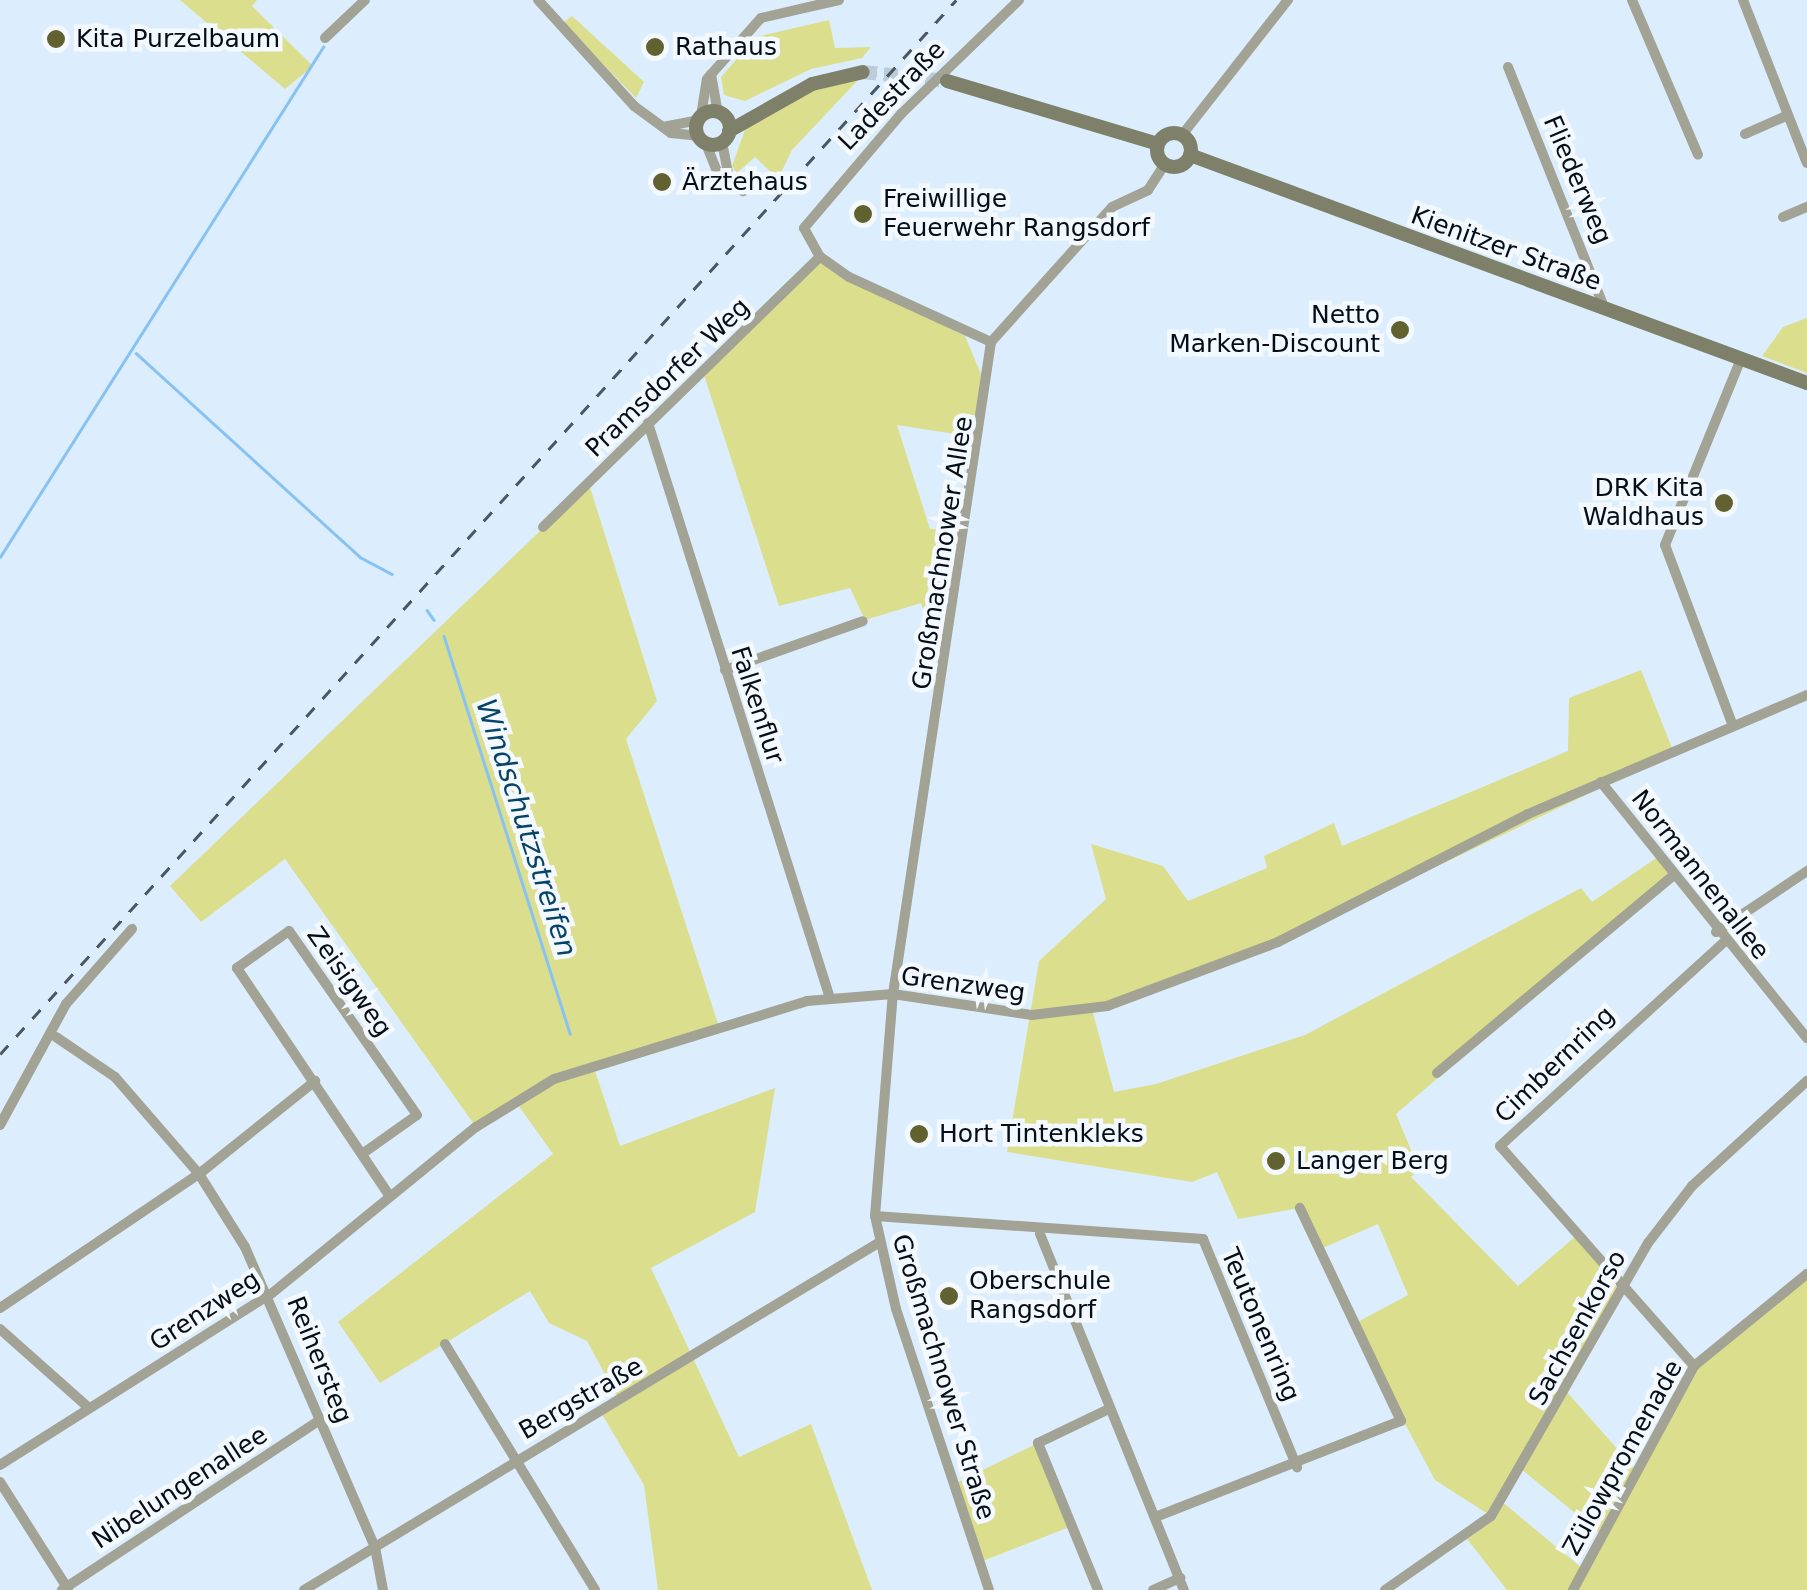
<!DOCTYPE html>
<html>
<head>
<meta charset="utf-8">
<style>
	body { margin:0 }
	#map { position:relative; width:1807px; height:1590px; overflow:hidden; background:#dceefd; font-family:"DejaVu Sans",sans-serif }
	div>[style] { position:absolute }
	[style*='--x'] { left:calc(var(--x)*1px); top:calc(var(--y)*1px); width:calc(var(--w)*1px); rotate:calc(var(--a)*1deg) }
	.green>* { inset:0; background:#dbde8c }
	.stream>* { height:2.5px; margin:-1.25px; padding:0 1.25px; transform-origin:1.25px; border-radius:1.25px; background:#88c2f2 }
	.secondary-tunnel>* { height:14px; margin-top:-7px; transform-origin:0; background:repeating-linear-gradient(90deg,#bcccda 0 14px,transparent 0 21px) }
	.street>* { height:10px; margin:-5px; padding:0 5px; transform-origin:5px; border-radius:5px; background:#a2a394 }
	.secondary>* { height:14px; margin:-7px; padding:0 7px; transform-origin:7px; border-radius:7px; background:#7e806a }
	.secondary>.ring { margin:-7px; padding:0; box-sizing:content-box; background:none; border:14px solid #7e806a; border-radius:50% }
	.rail>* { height:2.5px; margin-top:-1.25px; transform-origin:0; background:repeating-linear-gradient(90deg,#4b5661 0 12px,transparent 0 24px) }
	.dots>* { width:28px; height:28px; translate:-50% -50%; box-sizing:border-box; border:5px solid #f3f9fe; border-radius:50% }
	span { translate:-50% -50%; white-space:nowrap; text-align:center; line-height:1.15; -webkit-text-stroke:9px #f3f9fe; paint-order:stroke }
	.poi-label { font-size:25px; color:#050d16 }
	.left { translate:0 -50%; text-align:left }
	.right { translate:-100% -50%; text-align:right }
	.street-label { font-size:25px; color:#050d16 }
	.water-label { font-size:28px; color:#064369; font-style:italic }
</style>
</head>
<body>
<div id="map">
	<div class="green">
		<div style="clip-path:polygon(180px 0,257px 0,252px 6px,313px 66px,285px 89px)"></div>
		<div style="clip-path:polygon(572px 16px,644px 82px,636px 98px,563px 23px)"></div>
		<div style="clip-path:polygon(829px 20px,835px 48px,871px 47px,862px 58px,811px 69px,745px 101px,724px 95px,721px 77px,756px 37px)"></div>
		<div style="clip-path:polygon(859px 79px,792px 150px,778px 179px,755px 157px,737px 173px,732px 166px,746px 127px,815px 90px)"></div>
		<div style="clip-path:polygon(820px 257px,965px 336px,981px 374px,974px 437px,897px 425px,930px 529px,955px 531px,937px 653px,921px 603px,865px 620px,850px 588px,779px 606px,703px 372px)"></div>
		<div style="clip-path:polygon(1807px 318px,1807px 373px,1762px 356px,1783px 327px)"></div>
		<div style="clip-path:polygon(589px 484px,657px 701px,626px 739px,719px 1027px,593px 1065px,620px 1146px,775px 1088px,755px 1212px,651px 1268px,739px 1457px,811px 1424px,872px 1590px,658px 1590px,644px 1485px,600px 1411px,619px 1400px,587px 1341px,549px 1323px,530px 1291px,380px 1383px,338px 1322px,553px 1154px,516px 1102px,476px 1127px,285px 859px,201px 922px,170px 886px)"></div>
		<div style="clip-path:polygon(evenodd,1641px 670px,1674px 753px,1278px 942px,1092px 1009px,1114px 1092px,1156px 1084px,1305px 1035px,1581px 888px,1592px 902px,1659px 856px,1674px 875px,1396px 1114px,1419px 1169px,1411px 1177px,1518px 1286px,1577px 1235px,1624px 1287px,1566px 1391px,1635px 1469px,1694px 1366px,1807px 1274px,1807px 1590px,1507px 1590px,1467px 1539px,1491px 1516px,1435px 1480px,1352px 1325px,1408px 1295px,1378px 1224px,1318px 1250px,1300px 1208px,1238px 1219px,1217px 1172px,1192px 1182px,1007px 1152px,1039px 961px,1106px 899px,1091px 844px,1163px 866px,1188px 901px,1267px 868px,1264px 856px,1334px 823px,1342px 846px,1568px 751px,1569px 698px,1641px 670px,1521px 1469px,1601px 1534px,1583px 1569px,1501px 1501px,1521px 1469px)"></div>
		<div style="clip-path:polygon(1038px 1443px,1072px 1526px,980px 1562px,958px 1482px)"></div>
	</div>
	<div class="stream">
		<div style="--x:136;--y:353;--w:303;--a:42.3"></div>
		<div style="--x:360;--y:557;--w:36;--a:28"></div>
		<div style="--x:0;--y:557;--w:604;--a:-57.65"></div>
		<div style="--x:427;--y:610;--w:12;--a:55"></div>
		<div style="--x:444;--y:636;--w:417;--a:72.4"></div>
	</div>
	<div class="secondary-tunnel">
		<div style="--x:863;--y:72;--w:84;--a:6.1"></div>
	</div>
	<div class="street">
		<div style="--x:538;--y:0;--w:143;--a:47.8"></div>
		<div style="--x:634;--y:106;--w:46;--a:36.1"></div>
		<div style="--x:671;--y:133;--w:27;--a:6"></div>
		<div style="--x:1632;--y:0;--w:168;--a:66.9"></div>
		<div style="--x:1743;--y:0;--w:175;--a:68.6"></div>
		<div style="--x:325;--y:38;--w:55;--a:-43.5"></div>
		<div style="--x:1508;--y:67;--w:261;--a:68.2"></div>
		<div style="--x:711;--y:74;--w:39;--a:80"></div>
		<div style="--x:701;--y:116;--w:37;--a:-81"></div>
		<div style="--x:707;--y:79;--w:81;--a:-48.5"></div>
		<div style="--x:761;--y:18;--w:80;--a:-13"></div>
		<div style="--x:663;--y:127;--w:36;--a:-11"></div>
		<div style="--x:1745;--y:134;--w:45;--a:-23.7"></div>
		<div style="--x:1182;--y:135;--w:172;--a:-51.9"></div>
		<div style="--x:722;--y:142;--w:36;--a:79"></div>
		<div style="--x:706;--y:144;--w:29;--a:68"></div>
		<div style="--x:717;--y:171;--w:33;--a:38"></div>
		<div style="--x:1783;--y:217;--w:26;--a:-23"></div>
		<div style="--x:991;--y:342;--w:156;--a:-155.4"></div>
		<div style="--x:849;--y:277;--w:35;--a:-145"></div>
		<div style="--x:820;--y:257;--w:33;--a:-119"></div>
		<div style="--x:804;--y:228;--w:150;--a:-49.6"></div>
		<div style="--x:901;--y:114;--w:164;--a:-44"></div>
		<div style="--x:991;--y:342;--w:181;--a:-48.1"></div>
		<div style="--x:1112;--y:207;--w:40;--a:-25"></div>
		<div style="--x:1148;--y:190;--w:31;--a:-57"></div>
		<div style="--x:648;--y:423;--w:603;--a:72.44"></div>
		<div style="--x:543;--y:527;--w:387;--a:-44.3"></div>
		<div style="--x:725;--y:670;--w:146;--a:-19.5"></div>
		<div style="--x:1733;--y:726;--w:193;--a:-110.6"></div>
		<div style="--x:1665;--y:545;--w:201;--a:-67.8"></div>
		<div style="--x:1601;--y:782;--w:329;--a:51.2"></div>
		<div style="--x:1716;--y:932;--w:110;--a:-33.8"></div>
		<div style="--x:56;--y:1037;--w:71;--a:34.1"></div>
		<div style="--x:115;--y:1077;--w:128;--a:49.1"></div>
		<div style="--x:199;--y:1174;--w:86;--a:57.8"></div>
		<div style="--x:245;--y:1247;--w:327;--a:66.6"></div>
		<div style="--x:375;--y:1547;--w:44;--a:79.5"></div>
		<div style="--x:1437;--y:1073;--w:309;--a:-39.9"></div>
		<div style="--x:0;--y:1125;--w:138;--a:-61.4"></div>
		<div style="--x:66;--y:1004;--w:100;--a:-48.7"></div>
		<div style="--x:362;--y:1154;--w:67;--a:-35.3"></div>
		<div style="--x:417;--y:1115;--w:224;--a:-124.8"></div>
		<div style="--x:289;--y:931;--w:64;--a:144.6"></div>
		<div style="--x:237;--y:968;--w:273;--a:56.2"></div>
		<div style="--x:875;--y:1216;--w:329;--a:4"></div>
		<div style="--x:1203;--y:1239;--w:247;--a:67.6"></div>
		<div style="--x:1040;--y:1234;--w:384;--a:68"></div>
		<div style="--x:0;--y:1308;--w:240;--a:-34"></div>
		<div style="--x:199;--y:1174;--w:149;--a:-38.7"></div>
		<div style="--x:0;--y:1329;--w:119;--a:41.6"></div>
		<div style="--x:445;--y:1344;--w:288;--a:58.6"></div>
		<div style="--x:1694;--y:1366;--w:293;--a:-131.4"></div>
		<div style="--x:1500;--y:1146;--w:304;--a:-42.3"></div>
		<div style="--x:0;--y:1465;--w:320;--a:-32.3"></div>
		<div style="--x:271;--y:1294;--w:264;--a:-39.2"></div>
		<div style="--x:476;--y:1127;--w:92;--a:-31.6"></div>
		<div style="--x:554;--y:1079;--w:265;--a:-17.1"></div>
		<div style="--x:807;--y:1001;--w:86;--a:-4.7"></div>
		<div style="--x:893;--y:994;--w:141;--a:8.6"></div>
		<div style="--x:1032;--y:1015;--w:76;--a:-6.8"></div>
		<div style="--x:1107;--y:1006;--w:183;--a:-20.5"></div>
		<div style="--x:1278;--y:942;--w:281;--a:-27.1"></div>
		<div style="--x:1528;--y:814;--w:303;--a:-23.1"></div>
		<div style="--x:0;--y:1482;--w:127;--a:57.6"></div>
		<div style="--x:1158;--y:1516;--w:261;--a:-21.4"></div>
		<div style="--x:1401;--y:1421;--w:236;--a:-115.4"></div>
		<div style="--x:62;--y:1590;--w:310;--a:-33.4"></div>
		<div style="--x:304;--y:1590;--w:671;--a:-31.15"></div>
		<div style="--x:989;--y:1590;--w:296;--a:-108.3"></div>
		<div style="--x:896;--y:1309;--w:95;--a:-102.7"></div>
		<div style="--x:875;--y:1216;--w:223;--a:-85.4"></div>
		<div style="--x:893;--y:994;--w:659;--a:-81.45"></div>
		<div style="--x:1098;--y:1590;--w:159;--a:-112.2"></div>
		<div style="--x:1038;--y:1443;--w:79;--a:-25.6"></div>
		<div style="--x:1153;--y:1590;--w:30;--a:-24"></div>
		<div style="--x:1385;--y:1590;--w:129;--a:-34.9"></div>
		<div style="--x:1491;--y:1516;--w:315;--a:-60.1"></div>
		<div style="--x:1648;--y:1243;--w:72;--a:-52.3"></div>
		<div style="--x:1692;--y:1186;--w:156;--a:-42.4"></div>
		<div style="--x:1573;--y:1590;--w:255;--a:-61.6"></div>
		<div style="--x:1694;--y:1366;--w:146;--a:-39.2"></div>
	</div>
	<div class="secondary">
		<div style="--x:947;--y:81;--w:220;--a:16.6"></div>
		<div class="ring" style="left:696px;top:111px;width:20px;height:20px"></div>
		<div style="--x:729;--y:131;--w:95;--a:-29.5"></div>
		<div style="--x:812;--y:84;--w:52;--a:-13.2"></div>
		<div class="ring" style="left:1157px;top:133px;width:20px;height:20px"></div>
		<div style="--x:1190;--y:155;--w:658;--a:20.28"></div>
	</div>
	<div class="rail">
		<div style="--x:0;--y:1054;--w:1423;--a:-47.79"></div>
	</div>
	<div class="dots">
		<div style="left:56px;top:39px;background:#616230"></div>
		<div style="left:655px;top:47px;background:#616230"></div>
		<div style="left:662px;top:182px;background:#616230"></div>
		<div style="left:863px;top:214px;background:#616230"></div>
		<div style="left:1400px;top:330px;background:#616230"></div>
		<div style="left:1724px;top:503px;background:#616230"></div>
		<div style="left:919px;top:1134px;background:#616230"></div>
		<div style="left:1276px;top:1161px;background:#616230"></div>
		<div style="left:949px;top:1296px;background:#616230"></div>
	</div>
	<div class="poi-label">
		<span class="left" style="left:76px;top:39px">Kita Purzelbaum</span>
		<span class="left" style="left:675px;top:47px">Rathaus</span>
		<span class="left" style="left:682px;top:182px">Ärztehaus</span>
		<span class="left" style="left:883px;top:214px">Freiwillige<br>Feuerwehr Rangsdorf</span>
		<span class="right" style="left:1380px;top:330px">Netto<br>Marken-Discount</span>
		<span class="right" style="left:1704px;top:503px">DRK Kita<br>Waldhaus</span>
		<span class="left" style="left:939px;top:1134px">Hort Tintenkleks</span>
		<span class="left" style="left:1296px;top:1161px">Langer Berg</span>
		<span class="left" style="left:969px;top:1296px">Oberschule<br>Rangsdorf</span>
	</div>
	<div class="street-label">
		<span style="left:892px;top:96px;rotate:-46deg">Ladestraße</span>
		<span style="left:1577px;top:180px;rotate:67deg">Fliederweg</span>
		<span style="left:1506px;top:249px;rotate:20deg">Kienitzer Straße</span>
		<span style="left:668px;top:378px;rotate:-44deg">Pramsdorfer Weg</span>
		<span style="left:943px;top:553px;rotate:-81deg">Großmachnower Allee</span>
		<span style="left:757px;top:705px;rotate:72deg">Falkenflur</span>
		<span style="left:1700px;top:875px;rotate:52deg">Normannenallee</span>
		<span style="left:349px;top:982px;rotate:55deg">Zeisigweg</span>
		<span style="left:963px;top:985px;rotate:8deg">Grenzweg</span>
		<span style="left:1555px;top:1065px;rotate:-44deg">Cimbernring</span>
		<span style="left:205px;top:1311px;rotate:-33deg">Grenzweg</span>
		<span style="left:1260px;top:1325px;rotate:67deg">Teutonenring</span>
		<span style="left:1578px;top:1328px;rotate:-61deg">Sachsenkorso</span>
		<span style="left:319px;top:1360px;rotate:68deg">Reihersteg</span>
		<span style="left:943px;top:1377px;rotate:73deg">Großmachnower Straße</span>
		<span style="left:581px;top:1399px;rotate:-30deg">Bergstraße</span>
		<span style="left:1623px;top:1458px;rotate:-61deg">Zülowpromenade</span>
		<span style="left:180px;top:1488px;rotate:-33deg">Nibelungenallee</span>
	</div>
	<div class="water-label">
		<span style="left:526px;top:828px;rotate:72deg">Windschutzstreifen</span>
	</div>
</div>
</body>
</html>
